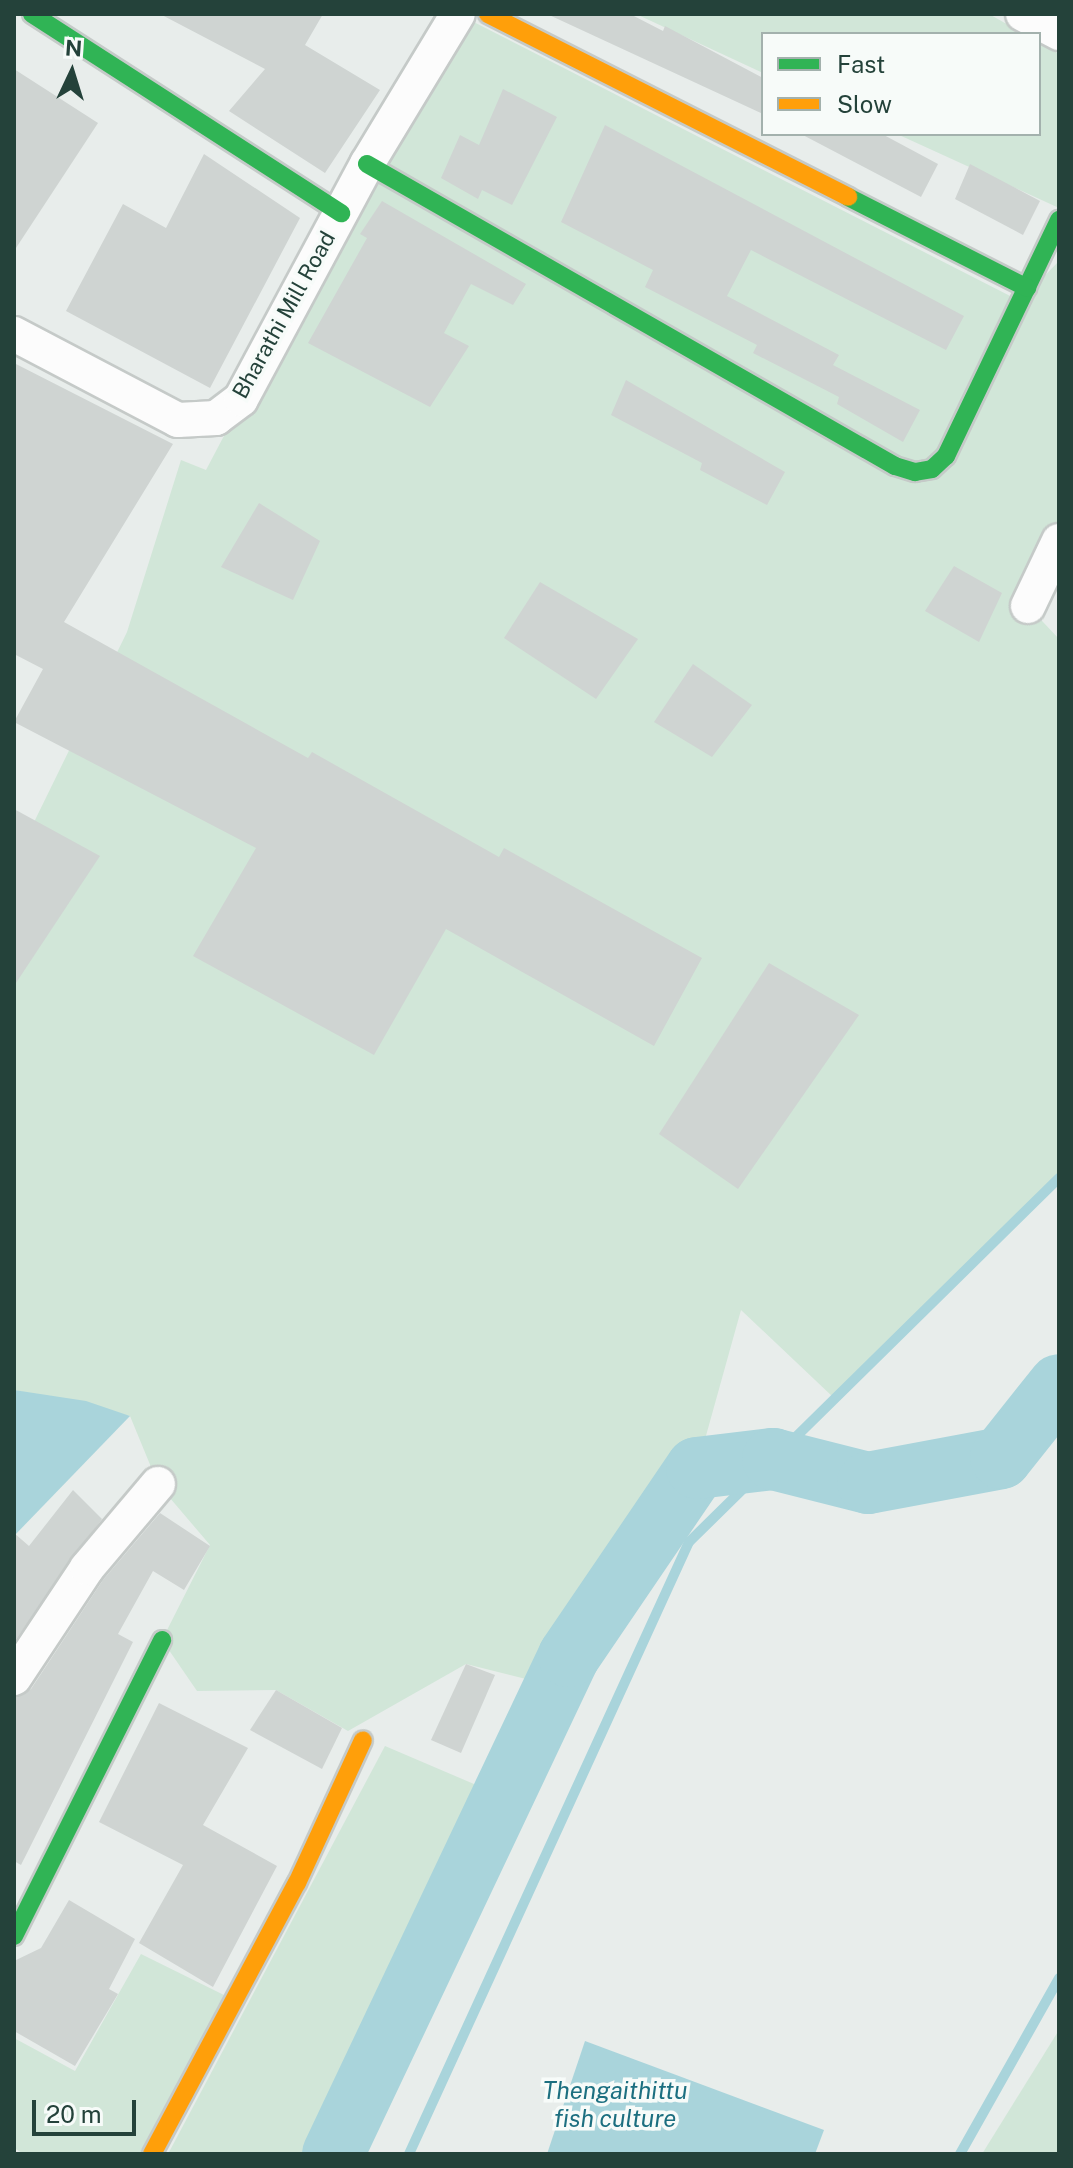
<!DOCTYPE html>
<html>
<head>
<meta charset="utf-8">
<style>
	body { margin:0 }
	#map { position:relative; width:1073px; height:2168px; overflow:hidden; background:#e8edeb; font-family:"Public Sans",sans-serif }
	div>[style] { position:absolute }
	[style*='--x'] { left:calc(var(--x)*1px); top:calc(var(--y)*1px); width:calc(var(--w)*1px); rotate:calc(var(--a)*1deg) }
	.green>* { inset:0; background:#d1e6d8 }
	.water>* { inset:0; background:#a9d4db }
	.stream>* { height:10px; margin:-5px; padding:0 5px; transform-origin:5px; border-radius:5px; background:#a9d4db }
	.river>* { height:62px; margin:-31px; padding:0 31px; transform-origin:31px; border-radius:31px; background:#a9d4db }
	.building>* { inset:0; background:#cfd4d2 }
	.roads { filter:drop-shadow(2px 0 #c5cac8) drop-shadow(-2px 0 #c5cac8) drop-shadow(0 2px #c5cac8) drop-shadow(0 -2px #c5cac8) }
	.street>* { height:34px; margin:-17px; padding:0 17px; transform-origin:17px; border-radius:17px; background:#fcfcfc }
	.fast>* { height:18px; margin:-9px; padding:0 9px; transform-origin:9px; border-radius:9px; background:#30b455 }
	.slow>* { height:18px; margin:-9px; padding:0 9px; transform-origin:9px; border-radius:9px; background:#ff9f0a }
	span { translate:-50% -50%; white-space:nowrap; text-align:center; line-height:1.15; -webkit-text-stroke:7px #f7fbf9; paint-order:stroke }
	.street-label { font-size:22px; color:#24423a }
	.water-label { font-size:24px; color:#1c6f80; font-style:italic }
	.frame { position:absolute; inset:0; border:16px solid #24423a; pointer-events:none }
	.legend { position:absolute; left:761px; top:32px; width:280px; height:104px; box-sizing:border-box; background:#f7fbf9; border:2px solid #a3b1ad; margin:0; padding:10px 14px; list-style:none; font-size:24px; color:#24423a }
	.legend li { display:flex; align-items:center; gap:16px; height:40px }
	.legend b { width:40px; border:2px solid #a3b1ad }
	.north { position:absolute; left:32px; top:32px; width:80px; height:80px; -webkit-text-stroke:6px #f7fbf9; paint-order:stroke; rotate:4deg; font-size:22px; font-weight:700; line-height:32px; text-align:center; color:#24423a }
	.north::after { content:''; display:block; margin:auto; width:28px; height:36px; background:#24423a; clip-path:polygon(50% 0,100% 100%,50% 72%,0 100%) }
	.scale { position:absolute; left:32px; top:2100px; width:104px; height:36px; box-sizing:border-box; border:4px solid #24423a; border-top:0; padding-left:10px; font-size:24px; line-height:28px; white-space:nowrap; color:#24423a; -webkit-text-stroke:6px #f7fbf9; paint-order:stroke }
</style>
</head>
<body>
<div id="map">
	<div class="green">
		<div style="clip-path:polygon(458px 14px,1020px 301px,1059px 261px,1059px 556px,1028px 606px,1059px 639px,1059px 1178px,834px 1398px,741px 1310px,697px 1468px,534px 1681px,466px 1664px,348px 1731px,276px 1690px,197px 1691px,162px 1640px,210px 1545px,158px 1484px,130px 1416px,14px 1390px,14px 863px,127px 632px,181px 460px,206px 470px,367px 164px)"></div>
		<div style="clip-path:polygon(636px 14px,989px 14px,1024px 34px,763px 34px,763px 73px)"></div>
		<div style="clip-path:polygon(1039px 43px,1059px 54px,1059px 208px,897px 134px,1039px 134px)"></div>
		<div style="clip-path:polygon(385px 1746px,488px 1790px,320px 2154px,168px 2154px)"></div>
		<div style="clip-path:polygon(141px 1954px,228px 1997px,145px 2154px,24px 2154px,14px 2148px,14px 2038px,75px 2071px)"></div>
		<div style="clip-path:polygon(1059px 2030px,1059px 2154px,982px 2154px)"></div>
	</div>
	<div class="water">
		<div style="clip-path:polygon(14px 1390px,86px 1401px,130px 1416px,14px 1536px)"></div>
		<div style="clip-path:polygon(585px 2041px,824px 2130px,815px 2154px,547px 2154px)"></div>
	</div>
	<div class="stream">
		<div style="--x:409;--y:2154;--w:673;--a:-65.42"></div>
		<div style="--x:689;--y:1542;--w:519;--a:-44.53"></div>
		<div style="--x:960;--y:2154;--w:202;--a:-60.6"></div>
	</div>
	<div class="river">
		<div style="--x:333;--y:2154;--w:551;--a:-64.64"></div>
		<div style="--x:569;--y:1656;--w:227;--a:-55.8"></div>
		<div style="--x:697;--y:1468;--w:77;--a:-6.8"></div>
		<div style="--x:773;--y:1459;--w:98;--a:14.2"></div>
		<div style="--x:868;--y:1483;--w:135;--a:-10.6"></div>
		<div style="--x:1001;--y:1458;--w:93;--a:-51.5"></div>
	</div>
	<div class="building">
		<div style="clip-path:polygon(160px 14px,323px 14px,305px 45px,380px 90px,325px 173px,229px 111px,265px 69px)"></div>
		<div style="clip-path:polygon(547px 14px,630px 14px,663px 31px,665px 26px,763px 78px,763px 114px)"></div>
		<div style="clip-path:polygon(14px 69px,98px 123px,14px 251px)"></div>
		<div style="clip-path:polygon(503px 89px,557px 117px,512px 205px,482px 190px,478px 199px,441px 178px,460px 135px,479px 145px)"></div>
		<div style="clip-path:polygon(605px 125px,964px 316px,946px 350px,751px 250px,727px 296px,839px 355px,833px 365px,920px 410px,903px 442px,837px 404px,839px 397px,753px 353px,757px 345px,645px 287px,653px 270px,561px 222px)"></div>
		<div style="clip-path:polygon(801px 134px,882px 134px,938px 164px,921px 197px)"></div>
		<div style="clip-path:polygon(204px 154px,300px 218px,210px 388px,66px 311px,123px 204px,166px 228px)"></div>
		<div style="clip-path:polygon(970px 164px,1040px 201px,1023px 235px,955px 199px)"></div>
		<div style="clip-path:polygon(382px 201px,526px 284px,513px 305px,471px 284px,444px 333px,469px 346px,430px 407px,308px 343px,367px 238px,360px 234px)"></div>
		<div style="clip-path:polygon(14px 363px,173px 444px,64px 622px,308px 758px,312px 752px,499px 857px,504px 848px,702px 958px,654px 1046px,446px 929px,374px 1055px,193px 956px,256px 848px,14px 722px,43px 669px,14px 654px)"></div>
		<div style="clip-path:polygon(626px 380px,785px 472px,767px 505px,700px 470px,702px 463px,611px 415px)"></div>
		<div style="clip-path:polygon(259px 503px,320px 541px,293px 600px,221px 567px)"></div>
		<div style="clip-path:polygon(954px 566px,1002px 593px,979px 642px,925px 611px)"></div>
		<div style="clip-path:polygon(540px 582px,638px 639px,596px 699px,504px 638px)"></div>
		<div style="clip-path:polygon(693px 664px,752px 705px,712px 757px,654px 722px)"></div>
		<div style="clip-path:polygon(14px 809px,100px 856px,14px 986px)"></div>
		<div style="clip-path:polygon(769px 963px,859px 1015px,738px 1189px,659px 1134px)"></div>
		<div style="clip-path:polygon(73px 1490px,102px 1519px,14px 1642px,14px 1533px,29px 1546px)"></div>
		<div style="clip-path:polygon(160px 1513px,210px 1546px,184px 1590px,153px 1571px,118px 1634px,133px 1642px,21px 1865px,14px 1861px,14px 1698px,31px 1689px,103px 1580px)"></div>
		<div style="clip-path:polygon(466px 1664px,495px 1675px,461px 1753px,431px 1740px)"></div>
		<div style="clip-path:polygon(276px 1690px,342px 1728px,322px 1769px,250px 1730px)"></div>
		<div style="clip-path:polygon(159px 1703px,248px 1748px,203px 1825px,277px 1866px,213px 1987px,139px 1943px,183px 1865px,99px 1822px)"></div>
		<div style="clip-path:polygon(69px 1900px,135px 1939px,109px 1989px,118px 1994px,75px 2066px,14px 2031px,14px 1961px,41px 1948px)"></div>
	</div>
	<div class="roads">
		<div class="street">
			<div style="--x:1023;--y:14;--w:41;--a:27.8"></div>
			<div style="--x:14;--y:334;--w:185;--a:27.7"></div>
			<div style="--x:178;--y:420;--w:38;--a:-3"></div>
			<div style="--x:216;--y:418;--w:31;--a:-37"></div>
			<div style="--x:241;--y:399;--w:267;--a:-61.8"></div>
			<div style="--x:367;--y:164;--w:175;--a:-58.8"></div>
			<div style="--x:1028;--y:606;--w:72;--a:-64.5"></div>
			<div style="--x:14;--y:1678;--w:132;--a:-56.4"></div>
			<div style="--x:87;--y:1568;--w:110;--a:-49.8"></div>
		</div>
		<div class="fast">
			<div style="--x:32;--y:14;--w:368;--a:32.8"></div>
			<div style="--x:367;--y:164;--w:608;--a:29.77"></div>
			<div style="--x:895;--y:466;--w:21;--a:17"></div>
			<div style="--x:915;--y:472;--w:17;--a:-10"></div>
			<div style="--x:932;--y:469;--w:19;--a:-43"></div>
			<div style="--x:946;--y:456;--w:262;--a:-64.4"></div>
			<div style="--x:848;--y:197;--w:201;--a:26.9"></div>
			<div style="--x:14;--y:1936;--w:331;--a:-63.4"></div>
		</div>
		<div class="slow">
			<div style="--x:488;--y:14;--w:404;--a:26.9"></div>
			<div style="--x:152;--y:2154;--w:307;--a:-61.9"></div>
			<div style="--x:297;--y:1883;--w:157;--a:-65.2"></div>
		</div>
	</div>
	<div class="street-label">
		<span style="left:284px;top:315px;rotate:-61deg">Bharathi Mill Road</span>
	</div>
	<div class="water-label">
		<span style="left:615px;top:2105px">Thengaithittu<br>fish culture</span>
	</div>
	<div class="frame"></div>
	<ul class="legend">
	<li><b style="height:10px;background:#30b455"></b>Fast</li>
	<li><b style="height:10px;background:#ff9f0a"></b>Slow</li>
	</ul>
	<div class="north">N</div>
	<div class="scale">20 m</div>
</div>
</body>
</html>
